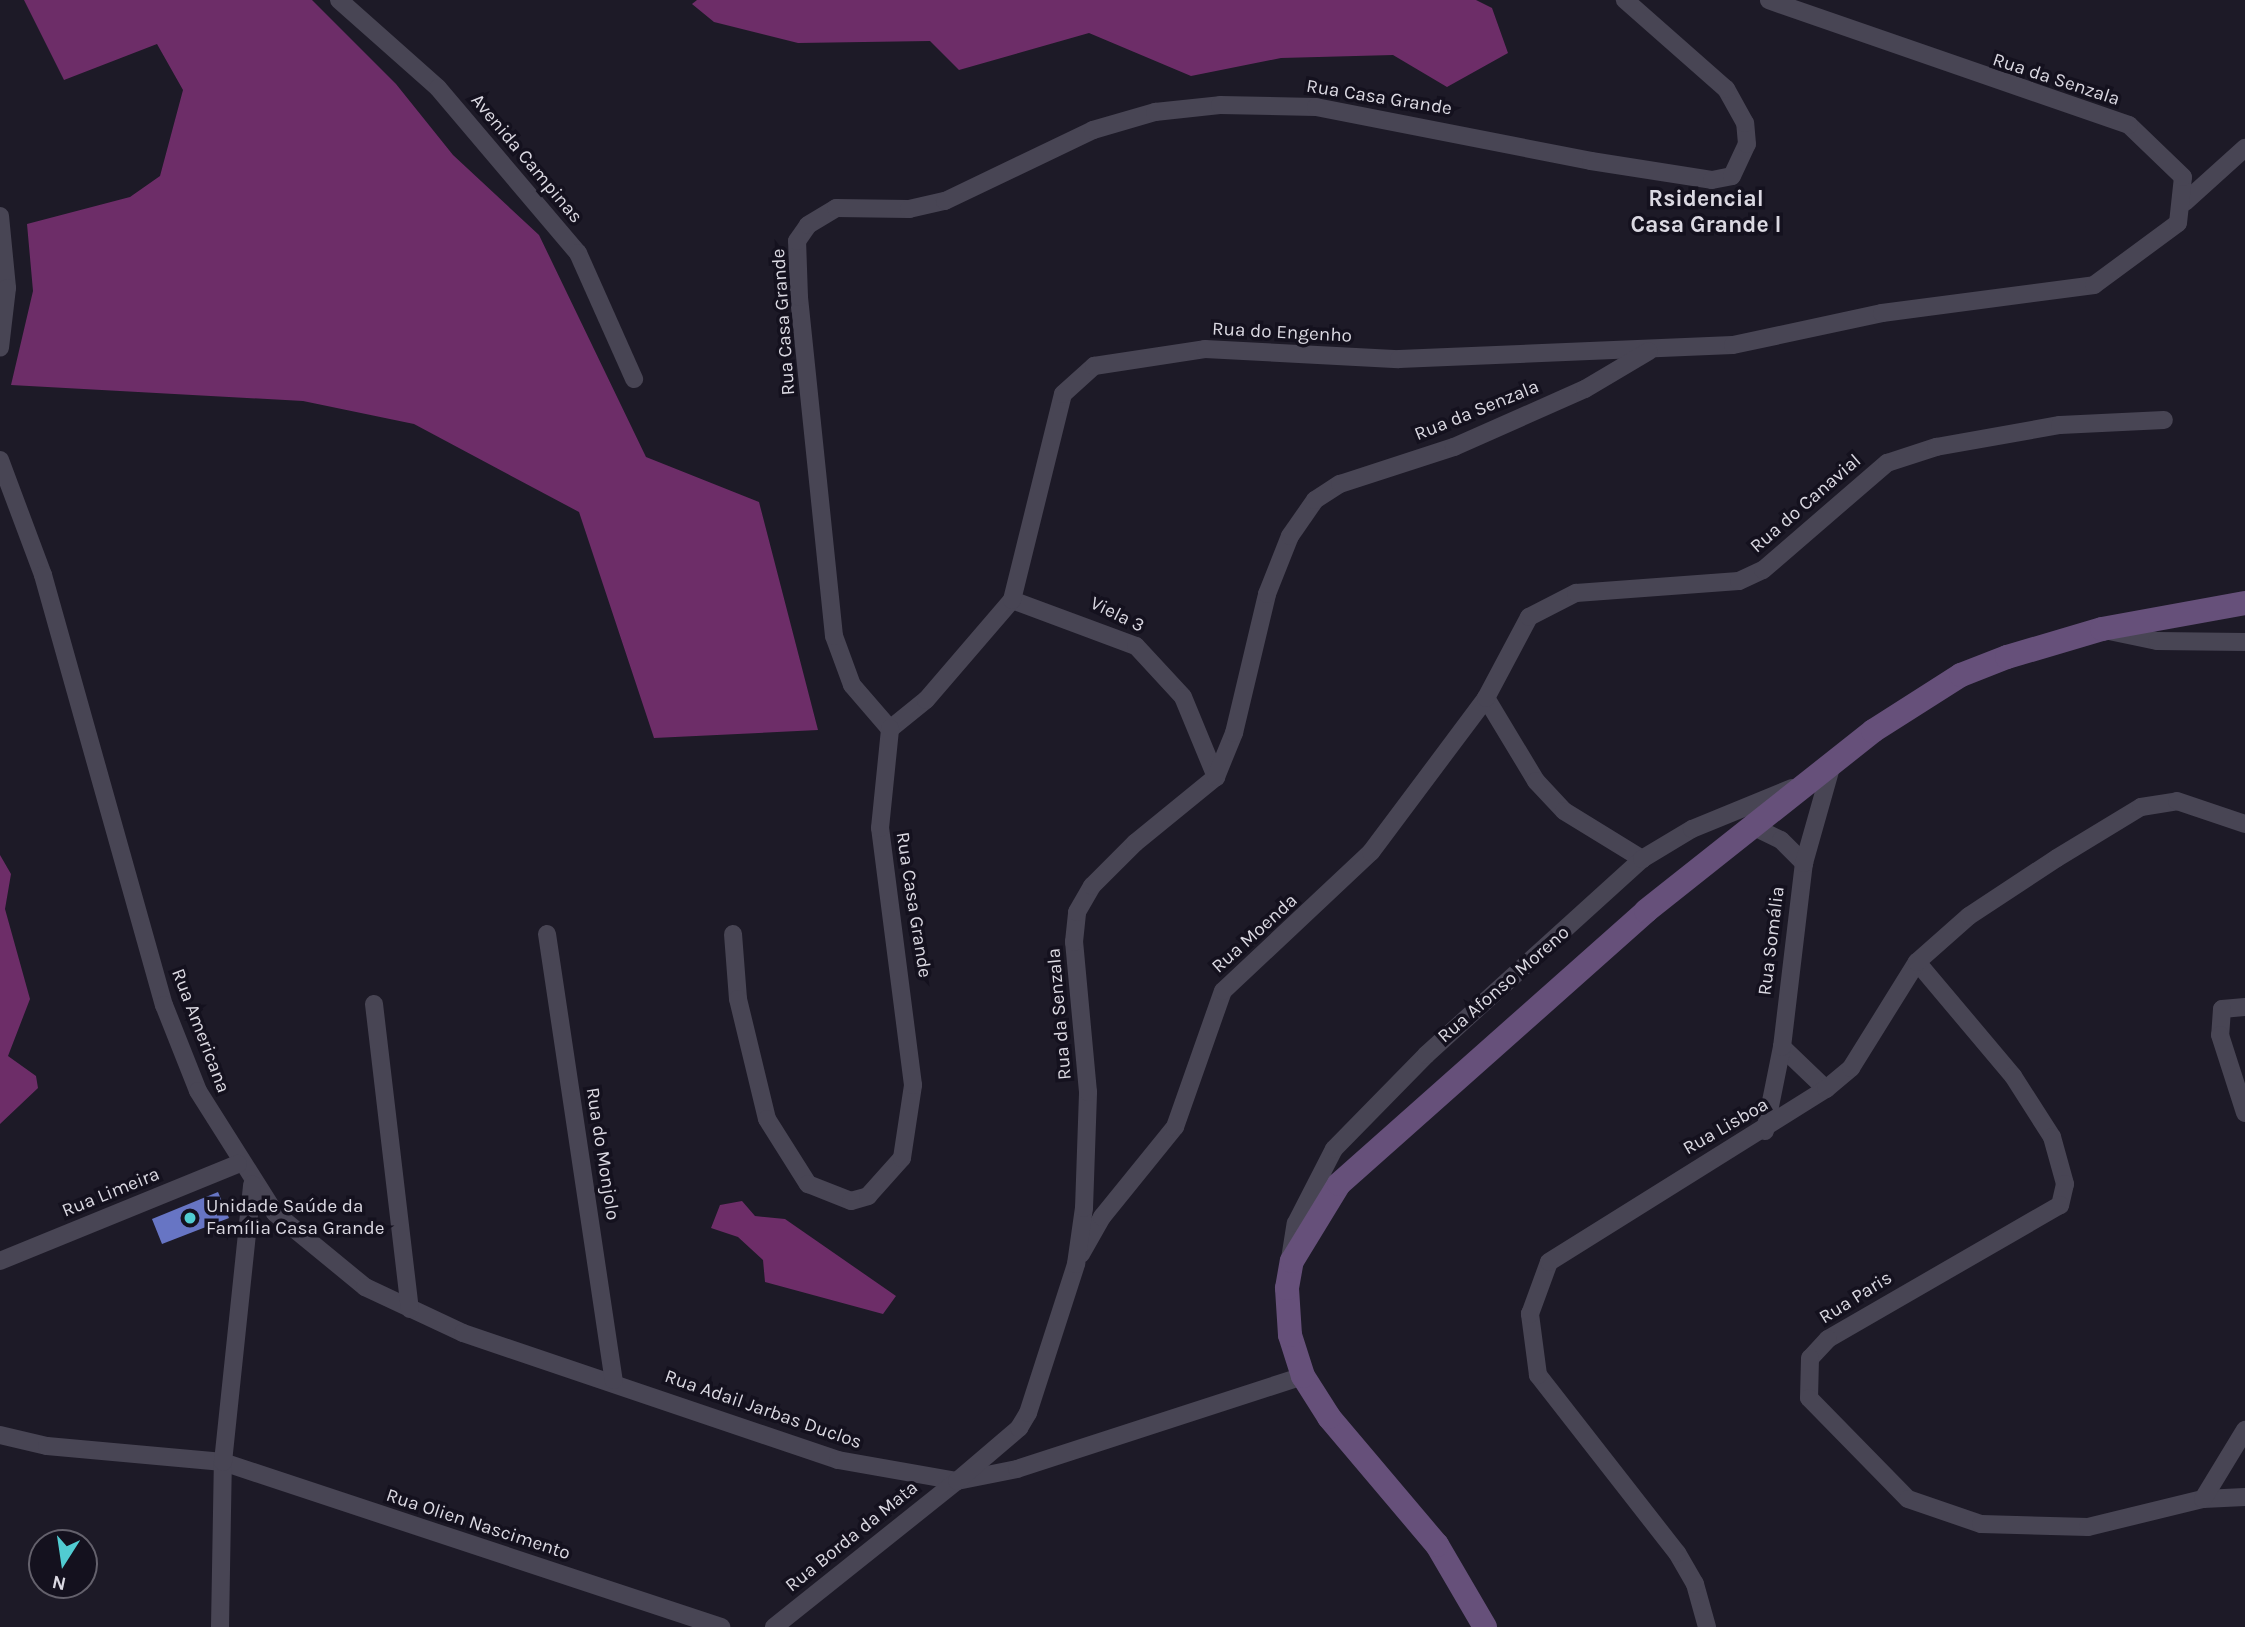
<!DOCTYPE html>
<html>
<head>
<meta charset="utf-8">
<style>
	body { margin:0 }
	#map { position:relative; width:2245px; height:1627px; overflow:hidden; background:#1d1a27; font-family:Karla,sans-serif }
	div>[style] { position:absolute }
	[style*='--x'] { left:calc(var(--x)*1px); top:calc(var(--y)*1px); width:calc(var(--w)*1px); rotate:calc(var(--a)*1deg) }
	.forest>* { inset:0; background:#6d2d68 }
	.building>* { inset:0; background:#6775c4 }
	.street>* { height:18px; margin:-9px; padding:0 9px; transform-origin:9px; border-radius:9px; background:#484554 }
	.secondary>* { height:24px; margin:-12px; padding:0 12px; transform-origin:12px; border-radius:12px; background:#66507a }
	.dots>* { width:19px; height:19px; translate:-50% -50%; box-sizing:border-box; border:4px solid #14111e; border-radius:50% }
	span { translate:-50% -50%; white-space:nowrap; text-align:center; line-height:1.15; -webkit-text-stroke:7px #14111e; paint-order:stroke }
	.street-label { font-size:19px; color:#dbd9e2 }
	.poi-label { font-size:19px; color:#dbd9e2 }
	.left { translate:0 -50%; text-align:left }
	.quarter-label { font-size:23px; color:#dbd9e2; font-weight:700 }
	.north { position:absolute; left:28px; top:1529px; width:70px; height:70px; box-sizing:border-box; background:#14111e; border:2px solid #64616c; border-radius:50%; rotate:192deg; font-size:19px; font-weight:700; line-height:28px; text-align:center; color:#dbd9e2 }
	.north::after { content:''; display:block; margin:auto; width:24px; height:32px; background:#51ccd2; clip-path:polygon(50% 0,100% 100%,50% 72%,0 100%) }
</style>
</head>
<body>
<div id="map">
	<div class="forest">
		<div style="clip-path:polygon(24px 0,312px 0,396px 84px,453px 155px,539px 235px,646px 457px,759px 502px,818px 730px,654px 738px,579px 512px,414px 424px,303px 401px,11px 385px,33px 291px,27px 224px,130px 197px,160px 176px,183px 90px,157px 44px,64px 80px)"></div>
		<div style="clip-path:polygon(697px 0,1476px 0,1492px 8px,1508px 53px,1447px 87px,1393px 55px,1281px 58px,1191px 76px,1089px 33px,959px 70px,930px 41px,798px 43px,714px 22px,692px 4px)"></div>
		<div style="clip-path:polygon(0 855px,11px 874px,5px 909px,30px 999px,8px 1056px,36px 1076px,38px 1088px,0 1124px)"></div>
		<div style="clip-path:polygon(742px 1201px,755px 1216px,785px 1219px,896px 1296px,883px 1314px,765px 1282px,763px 1260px,738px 1237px,711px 1228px,720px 1205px)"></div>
	</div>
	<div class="building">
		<div style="clip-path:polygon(218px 1192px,229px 1218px,162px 1244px,152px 1219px)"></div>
	</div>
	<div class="street">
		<div style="--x:339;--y:0;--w:132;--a:41.6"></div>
		<div style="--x:438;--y:88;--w:216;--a:49.7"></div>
		<div style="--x:578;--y:253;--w:138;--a:66"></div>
		<div style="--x:2185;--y:202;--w:81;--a:-42"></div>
		<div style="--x:0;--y:216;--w:72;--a:84.4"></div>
		<div style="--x:7;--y:288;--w:60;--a:96.7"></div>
		<div style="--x:0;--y:460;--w:123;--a:69.5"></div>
		<div style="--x:43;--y:575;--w:447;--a:74.3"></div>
		<div style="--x:164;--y:1005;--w:92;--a:68.4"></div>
		<div style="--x:198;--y:1091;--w:144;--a:57.7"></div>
		<div style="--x:275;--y:1213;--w:117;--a:39.4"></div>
		<div style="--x:365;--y:1287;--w:108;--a:25.1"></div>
		<div style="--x:463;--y:1333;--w:396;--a:18.7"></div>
		<div style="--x:838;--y:1460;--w:121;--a:10"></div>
		<div style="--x:957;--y:1481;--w:61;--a:-11.3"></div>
		<div style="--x:1017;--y:1469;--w:301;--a:-18"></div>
		<div style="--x:1012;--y:600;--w:132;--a:20.4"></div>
		<div style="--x:1136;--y:646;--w:69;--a:47.3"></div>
		<div style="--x:1183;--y:697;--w:87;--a:67.6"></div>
		<div style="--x:2109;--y:631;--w:49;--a:11.8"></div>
		<div style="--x:2157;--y:641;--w:88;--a:0.7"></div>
		<div style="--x:1486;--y:698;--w:97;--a:58.9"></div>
		<div style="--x:1536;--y:781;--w:41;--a:47"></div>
		<div style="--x:1564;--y:811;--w:92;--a:31.6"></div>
		<div style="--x:890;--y:729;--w:46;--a:-38.9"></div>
		<div style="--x:926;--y:700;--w:132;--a:-49.3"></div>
		<div style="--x:1012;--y:600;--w:212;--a:-76.1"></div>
		<div style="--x:1063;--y:394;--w:42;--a:-42.1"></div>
		<div style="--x:1094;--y:366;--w:112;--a:-8.7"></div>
		<div style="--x:1205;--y:349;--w:194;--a:3"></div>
		<div style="--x:1399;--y:359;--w:334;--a:-2.4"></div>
		<div style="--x:1733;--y:345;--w:152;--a:-12.1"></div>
		<div style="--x:1882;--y:313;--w:214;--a:-7.5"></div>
		<div style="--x:2094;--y:285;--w:104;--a:-36.4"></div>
		<div style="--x:2178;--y:223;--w:46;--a:-83.8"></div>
		<div style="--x:2183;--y:177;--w:75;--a:-136.1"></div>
		<div style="--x:2129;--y:125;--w:381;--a:-160.9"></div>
		<div style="--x:890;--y:729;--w:58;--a:-130.8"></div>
		<div style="--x:852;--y:685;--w:52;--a:-110.2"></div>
		<div style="--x:834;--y:636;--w:341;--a:-95.9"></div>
		<div style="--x:799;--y:297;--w:56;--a:-92"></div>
		<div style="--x:797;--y:241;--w:19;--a:-55"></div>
		<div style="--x:808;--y:225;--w:33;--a:-31"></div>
		<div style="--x:836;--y:208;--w:73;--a:0.8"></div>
		<div style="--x:909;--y:209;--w:37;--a:-13"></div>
		<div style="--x:945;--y:201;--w:164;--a:-25.6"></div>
		<div style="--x:1093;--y:130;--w:65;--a:-16.2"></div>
		<div style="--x:1155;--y:112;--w:65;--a:-6.1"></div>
		<div style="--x:1220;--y:105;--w:96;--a:1.2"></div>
		<div style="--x:1316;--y:107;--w:280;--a:11.1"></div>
		<div style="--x:1591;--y:161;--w:122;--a:8.9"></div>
		<div style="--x:1712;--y:180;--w:20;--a:-11"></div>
		<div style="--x:1732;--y:176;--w:35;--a:-65"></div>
		<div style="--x:1747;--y:144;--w:21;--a:-95"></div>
		<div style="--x:1745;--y:123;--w:39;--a:-119"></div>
		<div style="--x:1726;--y:89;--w:135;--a:-138.6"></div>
		<div style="--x:1752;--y:826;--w:32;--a:26"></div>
		<div style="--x:1781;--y:840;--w:33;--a:45"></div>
		<div style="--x:547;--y:934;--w:451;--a:81.5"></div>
		<div style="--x:733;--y:934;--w:65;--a:85.6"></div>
		<div style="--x:738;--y:999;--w:123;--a:76.4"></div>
		<div style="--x:767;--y:1119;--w:77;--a:57.8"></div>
		<div style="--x:808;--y:1184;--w:46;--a:21.6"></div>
		<div style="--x:851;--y:1201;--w:18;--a:-16"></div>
		<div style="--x:868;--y:1196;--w:51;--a:-48.2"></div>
		<div style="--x:902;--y:1158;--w:74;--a:-81.4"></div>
		<div style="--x:913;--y:1085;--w:259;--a:-97.3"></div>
		<div style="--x:880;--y:828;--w:100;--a:-84.2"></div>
		<div style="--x:1917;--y:962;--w:149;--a:49.9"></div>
		<div style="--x:2013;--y:1076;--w:72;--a:57.4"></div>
		<div style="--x:2052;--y:1137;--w:49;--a:74.5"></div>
		<div style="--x:2065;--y:1184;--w:22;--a:103"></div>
		<div style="--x:2060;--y:1205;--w:268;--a:150"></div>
		<div style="--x:1828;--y:1339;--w:26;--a:133"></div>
		<div style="--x:1810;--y:1358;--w:40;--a:91.4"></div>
		<div style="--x:1809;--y:1398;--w:141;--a:45.6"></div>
		<div style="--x:1908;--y:1499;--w:77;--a:18.9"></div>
		<div style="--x:1981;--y:1524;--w:107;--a:1.6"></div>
		<div style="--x:2088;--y:1527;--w:118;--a:-13.7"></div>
		<div style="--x:2203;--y:1499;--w:42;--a:-2.7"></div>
		<div style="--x:374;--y:1004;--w:307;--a:83.3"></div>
		<div style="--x:2245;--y:1007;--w:23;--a:175"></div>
		<div style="--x:2222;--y:1009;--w:26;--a:94"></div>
		<div style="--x:2220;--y:1035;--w:82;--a:72.2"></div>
		<div style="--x:1782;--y:1047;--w:61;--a:43.7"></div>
		<div style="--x:1765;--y:1131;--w:86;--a:-78.6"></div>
		<div style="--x:1782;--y:1047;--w:185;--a:-83.2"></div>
		<div style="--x:1804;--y:863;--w:103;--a:-74.2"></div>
		<div style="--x:1081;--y:1254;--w:43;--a:-60.4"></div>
		<div style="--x:1102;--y:1217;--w:116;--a:-51"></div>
		<div style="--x:1175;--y:1127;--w:144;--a:-70.6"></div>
		<div style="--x:1223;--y:991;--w:203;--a:-43.2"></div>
		<div style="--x:1371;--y:852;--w:192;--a:-53.2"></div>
		<div style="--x:1486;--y:698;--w:92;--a:-62"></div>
		<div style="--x:1529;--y:617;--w:53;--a:-27.1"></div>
		<div style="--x:1576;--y:593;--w:163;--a:-4.2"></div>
		<div style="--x:1739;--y:581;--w:26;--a:-25"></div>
		<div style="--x:1763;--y:570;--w:164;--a:-40.8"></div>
		<div style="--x:1887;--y:463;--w:52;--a:-18.1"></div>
		<div style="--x:1936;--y:447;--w:126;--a:-10.1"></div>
		<div style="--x:2060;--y:425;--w:104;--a:-2.8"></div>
		<div style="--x:1290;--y:1259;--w:36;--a:-81"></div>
		<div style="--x:1296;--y:1223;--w:83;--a:-62.8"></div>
		<div style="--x:1334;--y:1149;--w:132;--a:-45.6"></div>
		<div style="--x:1426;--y:1055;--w:292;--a:-42.2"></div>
		<div style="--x:1642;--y:859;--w:58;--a:-31"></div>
		<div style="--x:1692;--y:829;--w:108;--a:-22.3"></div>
		<div style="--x:0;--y:1261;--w:257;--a:-22.2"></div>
		<div style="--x:0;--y:1435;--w:48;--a:13.2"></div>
		<div style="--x:47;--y:1446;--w:177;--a:5.2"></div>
		<div style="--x:223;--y:1462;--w:525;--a:18.33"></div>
		<div style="--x:2203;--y:1499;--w:81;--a:-58.7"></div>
		<div style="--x:220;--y:1627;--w:165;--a:-89"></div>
		<div style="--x:223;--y:1462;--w:279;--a:-84"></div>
		<div style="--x:774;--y:1627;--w:234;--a:-38.6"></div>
		<div style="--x:957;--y:1481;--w:82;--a:-40.5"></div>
		<div style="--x:1019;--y:1428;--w:17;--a:-59"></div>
		<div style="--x:1028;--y:1413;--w:157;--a:-72.1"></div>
		<div style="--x:1076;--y:1264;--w:57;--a:-81.9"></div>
		<div style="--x:1084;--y:1208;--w:116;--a:-88"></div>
		<div style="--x:1088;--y:1092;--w:151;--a:-95.3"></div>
		<div style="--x:1074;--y:942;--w:30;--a:-84"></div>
		<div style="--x:1077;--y:912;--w:30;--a:-60"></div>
		<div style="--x:1092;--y:886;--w:61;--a:-45"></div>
		<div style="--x:1135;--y:843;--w:104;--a:-39.2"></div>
		<div style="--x:1216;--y:777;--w:48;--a:-67.8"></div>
		<div style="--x:1234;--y:733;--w:143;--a:-76.6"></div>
		<div style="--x:1267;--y:594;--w:62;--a:-68.4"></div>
		<div style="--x:1290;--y:536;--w:44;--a:-55.2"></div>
		<div style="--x:1315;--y:500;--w:30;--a:-33"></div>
		<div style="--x:1340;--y:484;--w:120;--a:-18"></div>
		<div style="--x:1454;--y:447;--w:143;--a:-23.9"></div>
		<div style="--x:1585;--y:389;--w:74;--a:-30.7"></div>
		<div style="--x:1707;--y:1627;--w:45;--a:-105.6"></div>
		<div style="--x:1695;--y:1584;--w:36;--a:-120"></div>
		<div style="--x:1677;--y:1553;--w:226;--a:-128"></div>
		<div style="--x:1538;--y:1375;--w:62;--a:-97.5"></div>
		<div style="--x:1530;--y:1314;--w:55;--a:-69.9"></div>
		<div style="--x:1549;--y:1262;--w:327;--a:-32"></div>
		<div style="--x:1826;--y:1089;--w:33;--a:-40"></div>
		<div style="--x:1851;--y:1068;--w:125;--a:-58.1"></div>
		<div style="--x:1917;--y:962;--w:69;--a:-41.5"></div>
		<div style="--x:1969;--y:916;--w:105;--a:-33.4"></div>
		<div style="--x:2057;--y:858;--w:98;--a:-31.3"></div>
		<div style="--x:2141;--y:807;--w:36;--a:-9"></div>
		<div style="--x:2177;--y:801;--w:72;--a:18.7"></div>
	</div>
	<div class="secondary">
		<div style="--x:1485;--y:1627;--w:95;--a:-120.3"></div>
		<div style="--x:1437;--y:1545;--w:167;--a:-130.2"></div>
		<div style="--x:1329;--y:1417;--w:49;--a:-122.4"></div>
		<div style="--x:1303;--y:1376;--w:43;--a:-107.6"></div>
		<div style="--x:1290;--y:1335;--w:47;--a:-93.7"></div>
		<div style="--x:1287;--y:1288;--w:27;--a:-80"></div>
		<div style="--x:1292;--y:1261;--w:90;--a:-58.6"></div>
		<div style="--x:1339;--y:1184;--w:411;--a:-41.6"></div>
		<div style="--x:1646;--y:911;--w:290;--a:-38.4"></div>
		<div style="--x:1873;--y:731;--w:104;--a:-32.5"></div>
		<div style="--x:1961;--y:675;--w:49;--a:-21.4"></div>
		<div style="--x:2007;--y:657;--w:99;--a:-16.4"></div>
		<div style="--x:2102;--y:629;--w:145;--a:-10.3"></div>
	</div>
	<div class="dots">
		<div style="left:190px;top:1218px;background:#51ccd2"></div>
	</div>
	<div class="street-label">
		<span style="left:2056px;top:80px;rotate:18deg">Rua da Senzala</span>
		<span style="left:1379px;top:98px;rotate:9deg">Rua Casa Grande</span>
		<span style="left:526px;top:159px;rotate:50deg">Avenida Campinas</span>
		<span style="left:784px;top:322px;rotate:-94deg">Rua Casa Grande</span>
		<span style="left:1282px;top:333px;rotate:3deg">Rua do Engenho</span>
		<span style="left:1477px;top:411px;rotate:-22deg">Rua da Senzala</span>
		<span style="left:1806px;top:504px;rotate:-41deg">Rua do Canavial</span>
		<span style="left:1117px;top:615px;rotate:26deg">Viela 3</span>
		<span style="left:913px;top:905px;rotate:81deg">Rua Casa Grande</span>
		<span style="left:1255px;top:934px;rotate:-42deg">Rua Moenda</span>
		<span style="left:1772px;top:941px;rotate:-83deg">Rua Somália</span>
		<span style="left:1504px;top:985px;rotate:-41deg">Rua Afonso Moreno</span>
		<span style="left:1060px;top:1014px;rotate:-95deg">Rua da Senzala</span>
		<span style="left:200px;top:1031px;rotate:69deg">Rua Americana</span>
		<span style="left:1726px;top:1127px;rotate:-30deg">Rua Lisboa</span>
		<span style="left:602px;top:1154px;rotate:81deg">Rua do Monjolo</span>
		<span style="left:111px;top:1193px;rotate:-22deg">Rua Limeira</span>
		<span style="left:1856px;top:1298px;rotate:-32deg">Rua Paris</span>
		<span style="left:763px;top:1410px;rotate:19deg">Rua Adail Jarbas Duclos</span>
		<span style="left:478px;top:1525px;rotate:18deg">Rua Olien Nascimento</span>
		<span style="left:852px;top:1537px;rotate:-39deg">Rua Borda da Mata</span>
	</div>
	<div class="poi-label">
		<span class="left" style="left:206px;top:1218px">Unidade Saúde da<br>Família Casa Grande</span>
	</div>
	<div class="quarter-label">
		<span style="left:1706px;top:212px">Rsidencial<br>Casa Grande I</span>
	</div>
	<div class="north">N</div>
</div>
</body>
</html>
